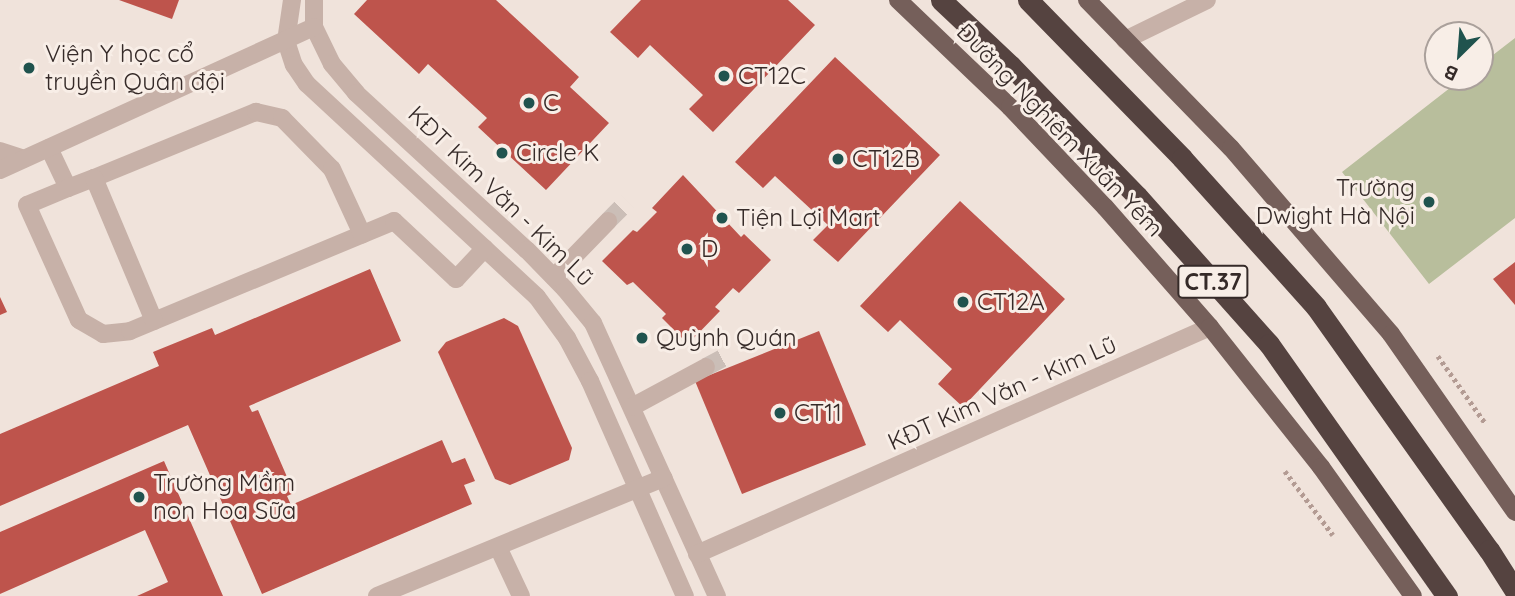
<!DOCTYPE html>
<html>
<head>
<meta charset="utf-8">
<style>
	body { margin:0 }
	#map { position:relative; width:1515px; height:596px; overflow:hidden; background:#f0e3db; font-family:Quicksand,sans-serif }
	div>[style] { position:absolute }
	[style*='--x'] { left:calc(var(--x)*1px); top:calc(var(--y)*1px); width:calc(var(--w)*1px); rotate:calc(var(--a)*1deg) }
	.green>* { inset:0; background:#b8be9c }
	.building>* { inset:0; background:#be544c }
	.minor-tunnel>* { height:18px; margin-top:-9px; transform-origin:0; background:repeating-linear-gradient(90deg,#cbbeb7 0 18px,transparent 0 27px) }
	.path>* { height:4.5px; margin-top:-2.25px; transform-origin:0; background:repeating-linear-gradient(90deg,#b39b93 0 3.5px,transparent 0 7px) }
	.minor>* { height:18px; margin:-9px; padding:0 9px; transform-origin:9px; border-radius:9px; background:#c7b1a8 }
	.major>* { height:18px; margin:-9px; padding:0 9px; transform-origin:9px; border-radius:9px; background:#755f5a }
	.highway-bridge>* { height:21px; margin:-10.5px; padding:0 10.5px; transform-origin:10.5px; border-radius:10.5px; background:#554340 }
	.dots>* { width:19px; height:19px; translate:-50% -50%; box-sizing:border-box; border:4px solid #f8eee7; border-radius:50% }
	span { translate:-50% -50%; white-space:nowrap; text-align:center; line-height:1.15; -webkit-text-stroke:6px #f8eee7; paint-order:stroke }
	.shield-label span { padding:2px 5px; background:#f8eee7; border:2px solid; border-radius:5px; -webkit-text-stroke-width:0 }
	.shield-label { font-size:23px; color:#352a28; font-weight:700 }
	.poi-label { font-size:24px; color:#352a28 }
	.left { translate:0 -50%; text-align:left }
	.right { translate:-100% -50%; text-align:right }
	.street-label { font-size:24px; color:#352a28 }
	.north { position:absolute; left:1424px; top:21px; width:70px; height:70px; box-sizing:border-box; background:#f8eee7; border:2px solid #aaa09b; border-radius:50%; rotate:205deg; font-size:19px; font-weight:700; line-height:28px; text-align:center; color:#352a28 }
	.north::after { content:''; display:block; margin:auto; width:24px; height:32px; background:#20534e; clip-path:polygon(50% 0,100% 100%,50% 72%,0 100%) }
</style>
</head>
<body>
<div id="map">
	<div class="green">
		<div style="clip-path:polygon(1515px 38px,1515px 218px,1429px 284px,1342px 172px,1464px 77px,1480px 77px,1480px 65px)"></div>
	</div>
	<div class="building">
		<div style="clip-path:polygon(119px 0,179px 0,172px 19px)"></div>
		<div style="clip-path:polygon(367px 0,496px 0,579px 77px,570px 87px,609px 123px,546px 190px,478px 127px,487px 118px,428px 64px,419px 74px,354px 14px)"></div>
		<div style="clip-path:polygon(641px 0,788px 0,815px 25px,713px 132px,689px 109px,703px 95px,650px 45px,638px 58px,610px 32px)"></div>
		<div style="clip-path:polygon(835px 57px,940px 155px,838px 262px,813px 240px,828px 225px,775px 176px,763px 188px,735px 162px)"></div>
		<div style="clip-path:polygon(683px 175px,741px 237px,744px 234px,771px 260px,739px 293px,733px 288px,715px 307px,720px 311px,688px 344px,662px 318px,666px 314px,633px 282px,627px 285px,602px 261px,633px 230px,637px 232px,657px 212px,652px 208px)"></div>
		<div style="clip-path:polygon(960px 201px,1065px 299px,963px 407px,938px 384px,952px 369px,900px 320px,888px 332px,860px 306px)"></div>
		<div style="clip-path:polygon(1515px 262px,1515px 305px,1493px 279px)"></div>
		<div style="clip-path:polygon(370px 269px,401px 341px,249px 406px,252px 412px,258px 410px,294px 493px,287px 496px,291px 505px,442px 440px,452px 463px,465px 458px,475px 481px,464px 485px,472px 504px,262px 594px,188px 425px,0 506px,0 434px,159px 366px,153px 352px,212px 328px,215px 335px)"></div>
		<div style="clip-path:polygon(0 297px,7px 312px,0 315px)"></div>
		<div style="clip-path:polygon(504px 318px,518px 326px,572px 448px,569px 460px,510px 485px,495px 479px,438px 352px,446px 342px)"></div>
		<div style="clip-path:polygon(819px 331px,866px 445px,742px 494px,695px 381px)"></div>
		<div style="clip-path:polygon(164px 461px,223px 596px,137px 596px,168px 582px,145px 530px,0 594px,0 532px)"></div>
	</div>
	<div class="minor-tunnel">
		<div style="--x:608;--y:221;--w:27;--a:-45"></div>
		<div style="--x:706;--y:367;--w:24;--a:-28"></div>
	</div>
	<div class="path">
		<div style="--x:1438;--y:356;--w:83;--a:54.8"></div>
		<div style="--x:1285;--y:471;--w:80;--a:53.1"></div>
	</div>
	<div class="minor">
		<div style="--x:292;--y:0;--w:41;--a:98.3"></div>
		<div style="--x:286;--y:41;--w:25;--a:72"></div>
		<div style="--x:294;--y:65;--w:23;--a:56"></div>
		<div style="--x:307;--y:84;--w:313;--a:42.8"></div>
		<div style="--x:537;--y:297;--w:51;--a:53.8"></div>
		<div style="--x:567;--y:338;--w:49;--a:61.9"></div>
		<div style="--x:590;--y:381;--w:235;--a:66.2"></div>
		<div style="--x:314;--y:0;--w:27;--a:90"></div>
		<div style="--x:314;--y:27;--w:41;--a:64.1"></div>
		<div style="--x:332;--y:64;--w:38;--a:50"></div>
		<div style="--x:356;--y:93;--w:232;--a:42.6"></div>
		<div style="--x:527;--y:250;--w:54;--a:45.7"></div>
		<div style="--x:565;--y:289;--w:44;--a:50.5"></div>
		<div style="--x:593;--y:323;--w:300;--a:65.6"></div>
		<div style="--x:1125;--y:40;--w:91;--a:-26"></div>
		<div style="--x:49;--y:148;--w:44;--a:64.6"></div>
		<div style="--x:68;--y:188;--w:44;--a:157.5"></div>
		<div style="--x:27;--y:205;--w:126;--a:65.7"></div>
		<div style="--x:79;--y:320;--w:28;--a:30"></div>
		<div style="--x:103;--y:334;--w:27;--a:-6"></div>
		<div style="--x:130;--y:331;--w:286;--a:-22.6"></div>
		<div style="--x:394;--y:221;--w:85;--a:43.1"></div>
		<div style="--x:456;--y:279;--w:42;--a:-46.9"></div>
		<div style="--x:0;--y:151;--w:25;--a:18"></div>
		<div style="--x:0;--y:170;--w:345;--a:-24.5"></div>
		<div style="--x:94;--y:178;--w:175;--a:-22.2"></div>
		<div style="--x:256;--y:112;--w:27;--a:13"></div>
		<div style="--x:282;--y:118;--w:71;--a:45.6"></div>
		<div style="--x:332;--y:169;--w:72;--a:65.2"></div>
		<div style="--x:68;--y:188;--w:28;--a:-21"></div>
		<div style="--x:94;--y:178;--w:155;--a:67.2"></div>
		<div style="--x:554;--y:277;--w:78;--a:-46"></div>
		<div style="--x:632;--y:407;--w:84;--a:-28.4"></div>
		<div style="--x:498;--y:547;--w:54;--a:64.9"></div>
		<div style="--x:697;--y:554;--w:561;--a:-23.87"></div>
		<div style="--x:377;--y:596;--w:310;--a:-22.4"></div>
	</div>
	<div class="major">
		<div style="--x:898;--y:0;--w:155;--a:43.7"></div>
		<div style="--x:1010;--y:107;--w:138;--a:46.5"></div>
		<div style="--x:1105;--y:207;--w:159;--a:48.8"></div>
		<div style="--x:1210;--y:327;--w:179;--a:51.6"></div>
		<div style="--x:1321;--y:467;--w:158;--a:54.5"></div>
		<div style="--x:1087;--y:0;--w:206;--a:45.8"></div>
		<div style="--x:1231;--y:148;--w:245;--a:49.3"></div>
		<div style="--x:1391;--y:334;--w:217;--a:55.1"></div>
	</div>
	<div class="highway-bridge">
		<div style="--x:941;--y:0;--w:96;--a:43.3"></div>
		<div style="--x:1011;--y:66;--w:181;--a:45.9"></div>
		<div style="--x:1137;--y:196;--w:198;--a:48.3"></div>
		<div style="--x:1269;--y:344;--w:309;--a:54.8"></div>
		<div style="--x:1028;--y:0;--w:221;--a:45.7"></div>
		<div style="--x:1182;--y:158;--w:200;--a:48"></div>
		<div style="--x:1316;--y:307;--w:298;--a:54.6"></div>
		<div style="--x:1489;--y:550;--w:49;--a:57.6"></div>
	</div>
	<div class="dots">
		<div style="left:29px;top:68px;background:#20534e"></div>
		<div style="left:724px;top:76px;background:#20534e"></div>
		<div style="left:529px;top:103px;background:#20534e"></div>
		<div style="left:502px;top:153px;background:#20534e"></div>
		<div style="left:838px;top:159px;background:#20534e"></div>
		<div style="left:1429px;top:202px;background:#20534e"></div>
		<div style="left:722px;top:218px;background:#20534e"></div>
		<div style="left:687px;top:249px;background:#20534e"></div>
		<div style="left:963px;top:302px;background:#20534e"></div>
		<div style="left:642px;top:338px;background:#20534e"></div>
		<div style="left:780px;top:413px;background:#20534e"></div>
		<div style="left:139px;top:497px;background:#20534e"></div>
	</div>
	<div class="shield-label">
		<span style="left:1213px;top:282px">CT.37</span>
	</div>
	<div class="poi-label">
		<span class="left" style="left:45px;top:68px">Viện Y học cổ<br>truyền Quân đội</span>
		<span class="left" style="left:738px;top:76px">CT12C</span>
		<span class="left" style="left:543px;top:103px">C</span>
		<span class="left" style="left:516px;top:153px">Circle K</span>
		<span class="left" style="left:852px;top:159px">CT12B</span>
		<span class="right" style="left:1415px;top:202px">Trường<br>Dwight Hà Nội</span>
		<span class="left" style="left:736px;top:218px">Tiện Lợi Mart</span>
		<span class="left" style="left:701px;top:249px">D</span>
		<span class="left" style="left:977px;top:302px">CT12A</span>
		<span class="left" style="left:656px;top:338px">Quỳnh Quán</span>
		<span class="left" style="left:794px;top:413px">CT11</span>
		<span class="left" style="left:153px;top:497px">Trường Mầm<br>non Hoa Sữa</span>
	</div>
	<div class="street-label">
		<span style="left:1060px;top:130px;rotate:46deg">Đường Nghiêm Xuân Yêm</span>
		<span style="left:501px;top:196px;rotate:44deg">KĐT Kim Văn - Kim Lũ</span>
		<span style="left:1002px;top:393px;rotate:-24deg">KĐT Kim Văn - Kim Lũ</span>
	</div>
	<div class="north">B</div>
</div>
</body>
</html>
